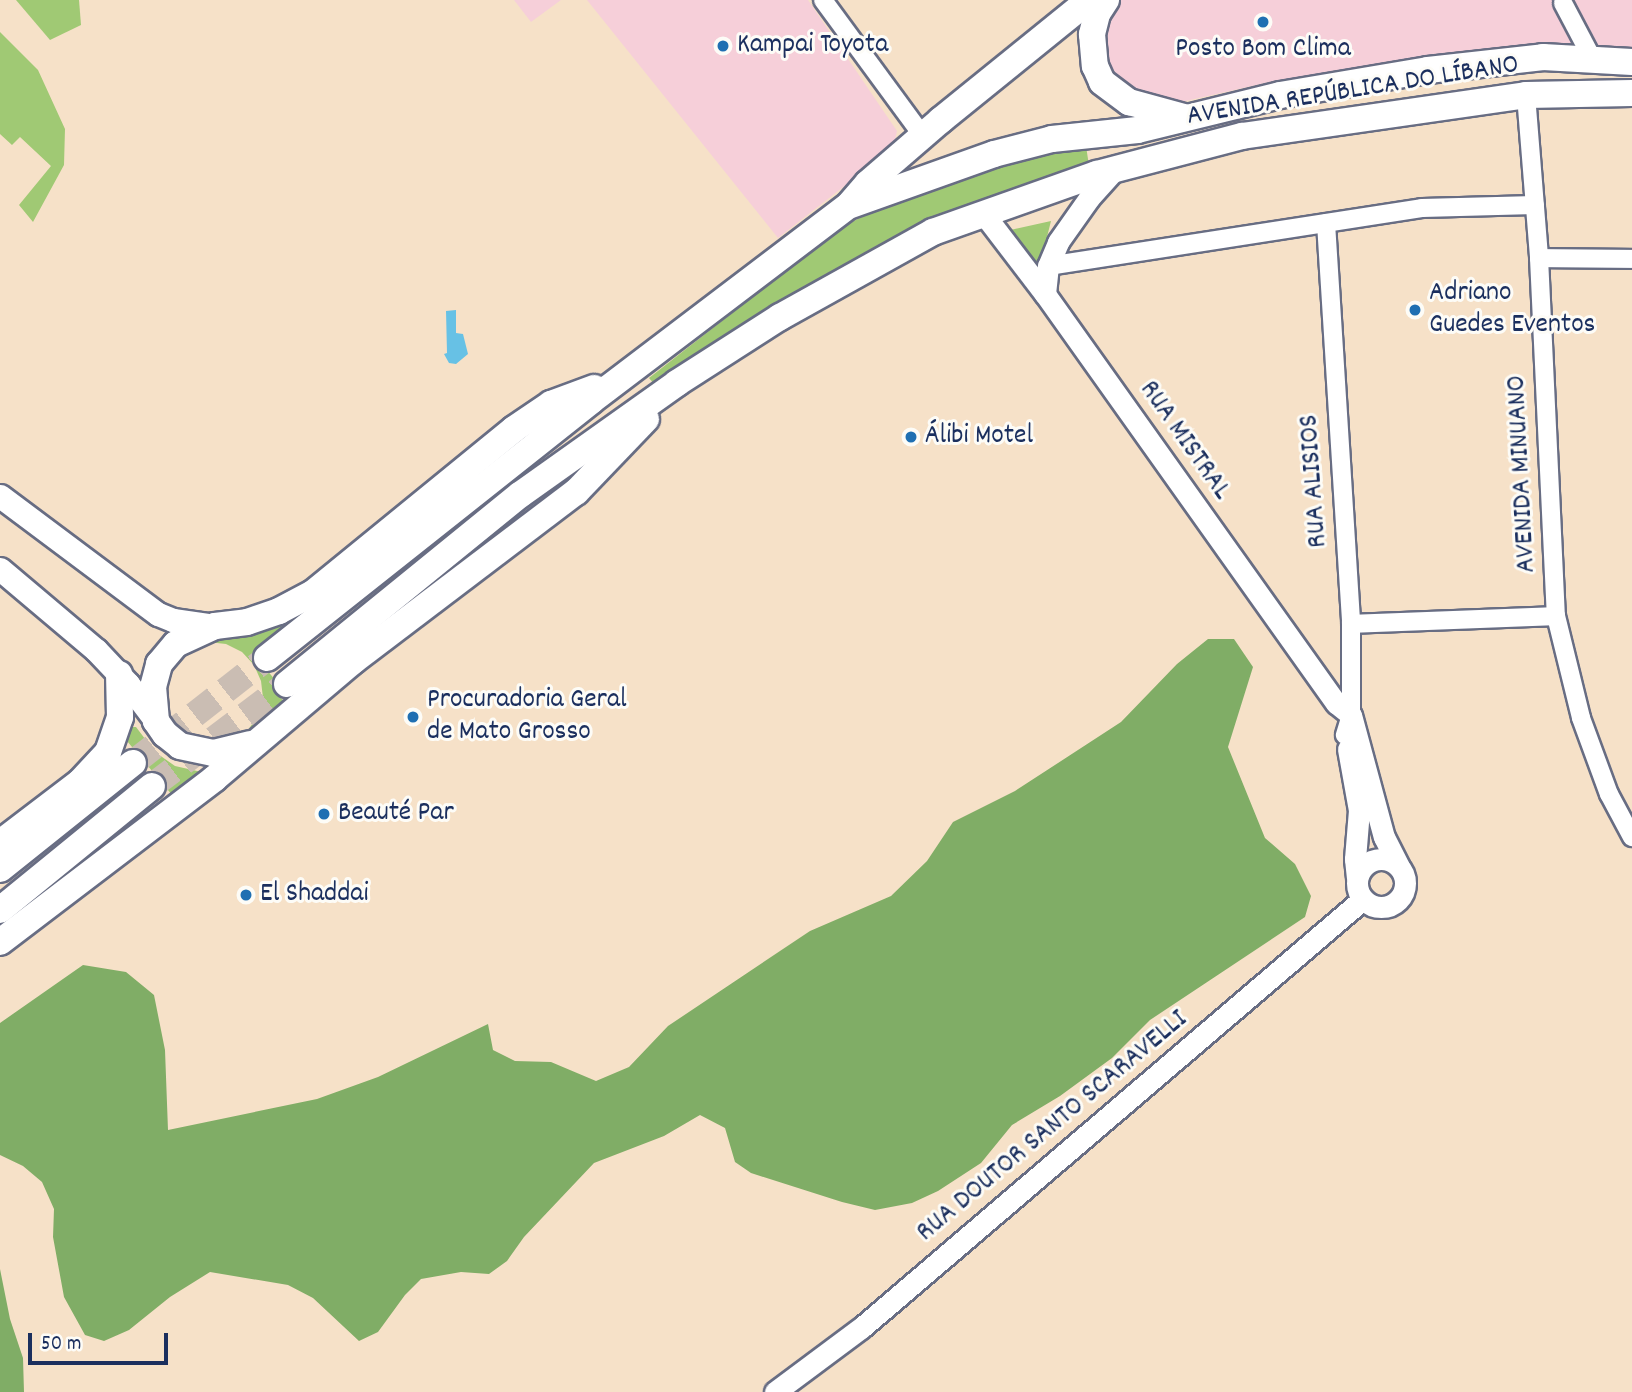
<!DOCTYPE html>
<html>
<head>
<meta charset="utf-8">
<style>
	body { margin:0 }
	#map { position:relative; width:1632px; height:1392px; overflow:hidden; background:#f6e1c8; font-family:Dekko,sans-serif }
	div>[style] { position:absolute }
	[style*='--x'] { left:calc(var(--x)*1px); top:calc(var(--y)*1px); width:calc(var(--w)*1px); rotate:calc(var(--a)*1deg) }
	.built>* { inset:0; background:#f6cfd9 }
	.green>* { inset:0; background:#a0c974 }
	.forest>* { inset:0; background:#80ad66 }
	.water>* { inset:0; background:#67c1e5 }
	.primary-tunnel>* { height:26px; margin-top:-13px; transform-origin:0; background:repeating-linear-gradient(90deg,#cabdb3 0 26px,transparent 0 39px) }
	.roads { filter:drop-shadow(2px 0 #686d83) drop-shadow(-2px 0 #686d83) drop-shadow(0 2px #686d83) drop-shadow(0 -2px #686d83) }
	.minor>* { height:18px; margin:-9px; padding:0 9px; transform-origin:9px; border-radius:9px; background:#fff }
	.tertiary>* { height:21px; margin:-10.5px; padding:0 10.5px; transform-origin:10.5px; border-radius:10.5px; background:#fff }
	.tertiary>.ring { margin:-10.5px; padding:0; box-sizing:content-box; background:none; border:21px solid #fff; border-radius:50% }
	.secondary>* { height:23px; margin:-11.5px; padding:0 11.5px; transform-origin:11.5px; border-radius:11.5px; background:#fff }
	.primary>* { height:26px; margin:-13px; padding:0 13px; transform-origin:13px; border-radius:13px; background:#fff }
	.dots>* { width:19px; height:19px; translate:-50% -50%; box-sizing:border-box; border:4px solid #fdfcf7; border-radius:50% }
	span { translate:-50% -50%; white-space:nowrap; text-align:center; line-height:1.15; -webkit-text-stroke:6px #fdfcf7; paint-order:stroke }
	.poi-label { font-size:28px; color:#1b2f5e }
	.left { translate:0 -50%; text-align:left }
	.street-label { font-size:28px; color:#1b2f5e }
	.scale { position:absolute; left:28px; top:1333px; width:140px; height:32px; box-sizing:border-box; border:4px solid #1b2f5e; border-top:0; padding-left:9px; font-size:21px; line-height:24px; white-space:nowrap; color:#1b2f5e; -webkit-text-stroke:5px #fdfcf7; paint-order:stroke }
</style>
</head>
<body>
<div id="map">
	<div class="built">
		<div style="clip-path:polygon(514px 0,561px 0,531px 22px)"></div>
		<div style="clip-path:polygon(587px 0,808px 0,897px 131px,893px 148px,778px 238px)"></div>
		<div style="clip-path:polygon(1121px 0,1632px 0,1632px 54px,1490px 48px,1364px 71px,1279px 80px,1168px 105px,1156px 104px,1113px 78px,1104px 59px,1102px 39px,1109px 10px)"></div>
	</div>
	<div class="green">
		<div style="clip-path:polygon(16px 0,79px 0,81px 25px,50px 40px)"></div>
		<div style="clip-path:polygon(0 32px,38px 70px,65px 129px,64px 165px,33px 222px,19px 205px,51px 166px,20px 137px,12px 145px,0 134px)"></div>
		<div style="clip-path:polygon(1086px 146px,1090px 172px,819px 281px,723px 337px,655px 385px,649px 378px,842px 227px,905px 195px,986px 168px)"></div>
		<div style="clip-path:polygon(1051px 221px,1045px 245px,1042px 273px,1006px 231px)"></div>
		<div style="clip-path:polygon(309px 609px,255px 655px,291px 700px,254px 728px,234px 740px,248px 730px,258px 716px,263px 698px,261px 681px,254px 665px,242px 652px,226px 644px,208px 642px,191px 647px,167px 667px,163px 719px,164px 662px,182px 647px,285px 622px)"></div>
		<div style="clip-path:polygon(130px 727px,136px 727px,155px 752px,175px 766px,206px 773px,178px 802px,127px 741px)"></div>
	</div>
	<div class="forest">
		<div style="clip-path:polygon(1208px 639px,1234px 639px,1253px 667px,1228px 747px,1265px 838px,1295px 864px,1311px 896px,1305px 917px,1150px 1020px,1112px 1058px,1060px 1096px,1012px 1125px,981px 1163px,938px 1191px,912px 1203px,875px 1210px,842px 1202px,751px 1173px,735px 1162px,725px 1128px,700px 1115px,664px 1136px,594px 1163px,524px 1237px,507px 1261px,489px 1274px,461px 1272px,421px 1279px,405px 1295px,378px 1332px,359px 1341px,313px 1298px,288px 1285px,210px 1272px,170px 1297px,129px 1330px,104px 1341px,85px 1335px,64px 1297px,53px 1237px,54px 1209px,42px 1182px,23px 1166px,0 1155px,0 1023px,83px 965px,126px 972px,154px 995px,165px 1050px,168px 1130px,317px 1099px,378px 1077px,488px 1024px,493px 1050px,515px 1061px,551px 1062px,596px 1081px,629px 1067px,668px 1026px,810px 931px,891px 896px,927px 861px,953px 822px,1015px 791px,1121px 722px,1177px 664px)"></div>
		<div style="clip-path:polygon(0 1269px,10px 1319px,23px 1358px,24px 1392px,0 1392px)"></div>
	</div>
	<div class="water">
		<div style="clip-path:polygon(456px 310px,456px 333px,463px 334px,468px 354px,456px 364px,449px 363px,444px 354px,447px 353px,446px 311px)"></div>
	</div>
	<div class="primary-tunnel">
		<div style="--x:133;--y:763;--w:170;--a:-38.1"></div>
		<div style="--x:152;--y:786;--w:169;--a:-37.1"></div>
	</div>
	<div class="roads">
		<div class="minor">
			<div style="--x:823;--y:0;--w:169;--a:53.7"></div>
			<div style="--x:1563;--y:3;--w:64;--a:62.2"></div>
			<div style="--x:1526;--y:95;--w:164;--a:85.4"></div>
			<div style="--x:1539;--y:258;--w:358;--a:87.3"></div>
			<div style="--x:1556;--y:616;--w:105;--a:76.2"></div>
			<div style="--x:1581;--y:718;--w:81;--a:69.8"></div>
			<div style="--x:1609;--y:794;--w:49;--a:61.9"></div>
			<div style="--x:1326;--y:223;--w:402;--a:86.4"></div>
			<div style="--x:1351;--y:624;--w:91;--a:90"></div>
			<div style="--x:1351;--y:715;--w:21;--a:107"></div>
			<div style="--x:1539;--y:258;--w:93;--a:0.6"></div>
			<div style="--x:1048;--y:266;--w:378;--a:-8.8"></div>
			<div style="--x:1422;--y:208;--w:113;--a:-1.5"></div>
			<div style="--x:1351;--y:624;--w:205;--a:-2.2"></div>
		</div>
		<div class="tertiary">
			<div style="--x:983;--y:213;--w:102;--a:52.6"></div>
			<div style="--x:1045;--y:294;--w:502;--a:54.57"></div>
			<div style="--x:1336;--y:703;--w:19;--a:39"></div>
			<div style="--x:1351;--y:715;--w:126;--a:74.9"></div>
			<div style="--x:1384;--y:837;--w:33;--a:63"></div>
			<div style="--x:1045;--y:294;--w:28;--a:-84"></div>
			<div style="--x:1048;--y:266;--w:26;--a:-67"></div>
			<div style="--x:1058;--y:242;--w:54;--a:-54.8"></div>
			<div style="--x:1089;--y:198;--w:39;--a:-48"></div>
			<div style="--x:1348;--y:749;--w:62;--a:79.8"></div>
			<div style="--x:1359;--y:810;--w:49;--a:94.7"></div>
			<div style="--x:1355;--y:859;--w:18;--a:84"></div>
			<div class="ring" style="left:1357px;top:859px;width:27px;height:27px"></div>
			<div style="--x:775;--y:1392;--w:107;--a:-36.7"></div>
			<div style="--x:861;--y:1328;--w:660;--a:-40.52"></div>
		</div>
		<div class="secondary">
			<div style="--x:0;--y:496;--w:197;--a:36.8"></div>
			<div style="--x:158;--y:614;--w:16;--a:22"></div>
			<div style="--x:173;--y:620;--w:42;--a:8.1"></div>
			<div style="--x:0;--y:569;--w:126;--a:40.2"></div>
			<div style="--x:96;--y:650;--w:47;--a:46.7"></div>
			<div style="--x:128;--y:684;--w:46;--a:52.9"></div>
		</div>
		<div class="primary">
			<div style="--x:1106;--y:0;--w:17;--a:123"></div>
			<div style="--x:1097;--y:14;--w:21;--a:104"></div>
			<div style="--x:1092;--y:34;--w:32;--a:85"></div>
			<div style="--x:1095;--y:66;--w:17;--a:66"></div>
			<div style="--x:1102;--y:82;--w:34;--a:37"></div>
			<div style="--x:1129;--y:102;--w:57;--a:15.3"></div>
			<div style="--x:851;--y:205;--w:152;--a:-19.6"></div>
			<div style="--x:994;--y:154;--w:60;--a:-14.5"></div>
			<div style="--x:1052;--y:139;--w:86;--a:-6"></div>
			<div style="--x:1138;--y:130;--w:146;--a:-13.8"></div>
			<div style="--x:1280;--y:95;--w:150;--a:-9.6"></div>
			<div style="--x:1428;--y:70;--w:116;--a:-6.4"></div>
			<div style="--x:1543;--y:57;--w:89;--a:3.2"></div>
			<div style="--x:267;--y:658;--w:414;--a:-38.4"></div>
			<div style="--x:591;--y:401;--w:324;--a:-37.2"></div>
			<div style="--x:849;--y:205;--w:29;--a:-49"></div>
			<div style="--x:868;--y:183;--w:96;--a:-40.8"></div>
			<div style="--x:941;--y:120;--w:191;--a:-39"></div>
			<div style="--x:287;--y:684;--w:301;--a:-39.1"></div>
			<div style="--x:521;--y:494;--w:191;--a:-35.4"></div>
			<div style="--x:677;--y:383;--w:122;--a:-32.7"></div>
			<div style="--x:780;--y:317;--w:175;--a:-29.1"></div>
			<div style="--x:933;--y:232;--w:174;--a:-19.5"></div>
			<div style="--x:1097;--y:174;--w:150;--a:-14.7"></div>
			<div style="--x:1242;--y:136;--w:287;--a:-8.2"></div>
			<div style="--x:1526;--y:95;--w:106;--a:-1.1"></div>
			<div style="--x:250;--y:744;--w:38;--a:166"></div>
			<div style="--x:213;--y:753;--w:34;--a:-168"></div>
			<div style="--x:180;--y:746;--w:19;--a:-141"></div>
			<div style="--x:165;--y:734;--w:16;--a:-125"></div>
			<div style="--x:156;--y:721;--w:34;--a:-95"></div>
			<div style="--x:153;--y:687;--w:24;--a:-75"></div>
			<div style="--x:159;--y:664;--w:26;--a:-50"></div>
			<div style="--x:176;--y:644;--w:43;--a:-24.8"></div>
			<div style="--x:215;--y:626;--w:32;--a:-7"></div>
			<div style="--x:247;--y:622;--w:34;--a:-19"></div>
			<div style="--x:279;--y:611;--w:38;--a:-28"></div>
			<div style="--x:313;--y:593;--w:259;--a:-39.2"></div>
			<div style="--x:514;--y:429;--w:45;--a:-34"></div>
			<div style="--x:551;--y:404;--w:46;--a:-20.4"></div>
			<div style="--x:0;--y:843;--w:101;--a:-37.3"></div>
			<div style="--x:80;--y:782;--w:41;--a:-47"></div>
			<div style="--x:108;--y:752;--w:37;--a:-71"></div>
			<div style="--x:120;--y:717;--w:43;--a:-91.3"></div>
			<div style="--x:0;--y:869;--w:170;--a:-38.6"></div>
			<div style="--x:0;--y:910;--w:196;--a:-39.2"></div>
			<div style="--x:0;--y:942;--w:270;--a:-37.3"></div>
			<div style="--x:215;--y:778;--w:181;--a:-40.3"></div>
			<div style="--x:353;--y:661;--w:280;--a:-37.2"></div>
			<div style="--x:576;--y:492;--w:101;--a:-46.2"></div>
		</div>
	</div>
	<div class="dots">
		<div style="left:1263px;top:22px;background:#1f6fb2"></div>
		<div style="left:723px;top:46px;background:#1f6fb2"></div>
		<div style="left:1415px;top:310px;background:#1f6fb2"></div>
		<div style="left:911px;top:437px;background:#1f6fb2"></div>
		<div style="left:413px;top:717px;background:#1f6fb2"></div>
		<div style="left:324px;top:814px;background:#1f6fb2"></div>
		<div style="left:246px;top:895px;background:#1f6fb2"></div>
	</div>
	<div class="poi-label">
		<span class="left" style="left:737px;top:46px">Kampai Toyota</span>
		<span style="left:1263px;top:50px">Posto Bom Clima</span>
		<span class="left" style="left:1429px;top:310px">Adriano<br>Guedes Eventos</span>
		<span class="left" style="left:925px;top:437px">Álibi Motel</span>
		<span class="left" style="left:427px;top:717px">Procuradoria Geral<br>de Mato Grosso</span>
		<span class="left" style="left:338px;top:814px">Beauté Par</span>
		<span class="left" style="left:260px;top:895px">El Shaddai</span>
	</div>
	<div class="street-label">
		<span style="left:1353px;top:92px;rotate:-9deg">AVENIDA REPÚBLICA DO LÍBANO</span>
		<span style="left:1184px;top:441px;rotate:55deg">RUA MISTRAL</span>
		<span style="left:1523px;top:474px;rotate:-93deg">AVENIDA MINUANO</span>
		<span style="left:1315px;top:481px;rotate:-94deg">RUA ALISIOS</span>
		<span style="left:1053px;top:1127px;rotate:-40deg">RUA DOUTOR SANTO SCARAVELLI</span>
	</div>
	<div class="scale">50 m</div>
</div>
</body>
</html>
